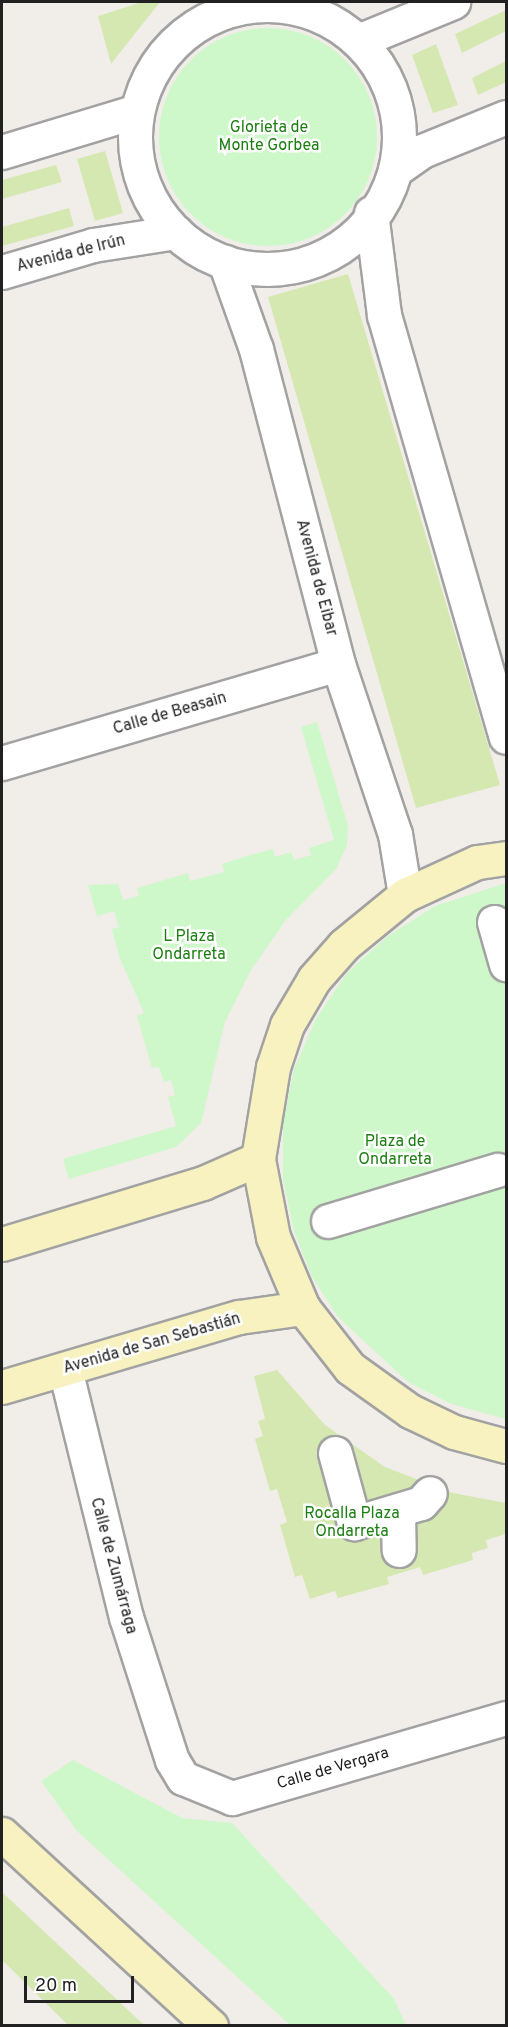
<!DOCTYPE html>
<html>
<head>
<meta charset="utf-8">
<style>
	body { margin:0 }
	#map { position:relative; width:508px; height:2027px; overflow:hidden; background:#f1ede9; font-family:Overpass,sans-serif }
	div>[style] { position:absolute }
	[style*='--x'] { left:calc(var(--x)*1px); top:calc(var(--y)*1px); width:calc(var(--w)*1px); rotate:calc(var(--a)*1deg) }
	.grass>* { inset:0; background:#d6e8b1 }
	.park>* { inset:0; background:#cef8c9 }
	.round { border-radius:50% }
	.roads { filter:drop-shadow(2px 0 #a2a2a2) drop-shadow(-2px 0 #a2a2a2) drop-shadow(0 2px #a2a2a2) drop-shadow(0 -2px #a2a2a2) }
	.street>* { height:33px; margin:-16.5px; padding:0 16.5px; transform-origin:16.5px; border-radius:16.5px; background:#fff }
	.street>.ring { margin:-16.5px; padding:0; box-sizing:content-box; background:none; border:33px solid #fff; border-radius:50% }
	.secondary>* { height:33px; margin:-16.5px; padding:0 16.5px; transform-origin:16.5px; border-radius:16.5px; background:#f8f1c0 }
	span { translate:-50% -50%; white-space:nowrap; text-align:center; line-height:1.15; -webkit-text-stroke:5px #fff; paint-order:stroke }
	.park-label { font-size:16px; color:#1b7e10 }
	.street-label { font-size:16px; color:#212121 }
	.frame { position:absolute; inset:0; border:3px solid #212121; pointer-events:none }
	.scale { position:absolute; left:24px; top:1976px; width:110px; height:27px; box-sizing:border-box; border:3px solid #212121; border-top:0; padding-left:8px; font-size:18px; line-height:21px; white-space:nowrap; color:#212121; -webkit-text-stroke:4px #fff; paint-order:stroke }
</style>
</head>
<body>
<div id="map">
	<div class="grass">
		<div style="clip-path:polygon(142px 2px,160px 2px,111px 64px,98px 16px)"></div>
		<div style="clip-path:polygon(506px 10px,506px 31px,462px 53px,455px 34px)"></div>
		<div style="clip-path:polygon(436px 44px,458px 105px,433px 113px,412px 55px)"></div>
		<div style="clip-path:polygon(506px 61px,506px 82px,478px 95px,472px 78px)"></div>
		<div style="clip-path:polygon(105px 151px,123px 213px,95px 221px,77px 159px)"></div>
		<div style="clip-path:polygon(56px 165px,62px 182px,2px 199px,2px 180px)"></div>
		<div style="clip-path:polygon(69px 208px,74px 226px,2px 246px,2px 227px)"></div>
		<div style="clip-path:polygon(348px 274px,500px 785px,416px 808px,268px 297px)"></div>
		<div style="clip-path:polygon(277px 1370px,325px 1425px,385px 1467px,453px 1493px,506px 1503px,506px 1534px,486px 1540px,488px 1548px,472px 1553px,473px 1560px,423px 1575px,420px 1567px,387px 1577px,389px 1584px,338px 1598px,335px 1591px,310px 1599px,302px 1575px,295px 1577px,280px 1525px,287px 1522px,277px 1489px,270px 1491px,255px 1439px,263px 1436px,258px 1421px,265px 1419px,254px 1376px)"></div>
		<div style="clip-path:polygon(2px 1892px,144px 2025px,68px 2025px,2px 1960px)"></div>
	</div>
	<div class="park">
		<div class="round" style="left:159px;top:28px;width:218px;height:218px"></div>
		<div style="clip-path:polygon(317px 722px,348px 826px,347px 845px,336px 869px,286px 920px,251px 970px,225px 1022px,201px 1123px,176px 1147px,69px 1179px,63px 1159px,176px 1126px,168px 1097px,175px 1095px,171px 1080px,164px 1082px,159px 1067px,152px 1068px,137px 1016px,144px 1013px,119px 956px,112px 929px,119px 927px,114px 911px,97px 916px,88px 885px,118px 884px,123px 900px,139px 896px,137px 888px,188px 873px,190px 881px,224px 872px,222px 864px,244px 857px,273px 849px,275px 857px,291px 852px,294px 860px,311px 855px,309px 848px,334px 840px,301px 727px)"></div>
		<div style="clip-path:polygon(506px 883px,506px 1419px,451px 1404px,408px 1382px,338px 1317px,312px 1277px,294px 1231px,283px 1179px,283px 1124px,294px 1069px,316px 1019px,347px 973px,388px 936px,435px 906px)"></div>
		<div style="clip-path:polygon(73px 1760px,182px 1818px,232px 1823px,394px 1999px,406px 2025px,290px 2025px,77px 1831px,41px 1781px)"></div>
	</div>
	<div class="roads">
		<div class="street">
			<div class="ring" style="left:135px;top:5px;width:231px;height:231px"></div>
			<div style="--x:358;--y:41;--w:103;--a:-22.3"></div>
			<div style="--x:2;--y:152;--w:141;--a:-16.9"></div>
			<div style="--x:395;--y:170;--w:33;--a:-35"></div>
			<div style="--x:422;--y:151;--w:91;--a:-22"></div>
			<div style="--x:371;--y:213;--w:103;--a:82.7"></div>
			<div style="--x:384;--y:315;--w:439;--a:73.9"></div>
			<div style="--x:225;--y:262;--w:92;--a:70.4"></div>
			<div style="--x:256;--y:349;--w:325;--a:75.4"></div>
			<div style="--x:338;--y:664;--w:179;--a:71.5"></div>
			<div style="--x:395;--y:834;--w:62;--a:80.7"></div>
			<div style="--x:2;--y:272;--w:95;--a:-16.5"></div>
			<div style="--x:93;--y:245;--w:84;--a:-8.9"></div>
			<div style="--x:2;--y:763;--w:350;--a:-16.4"></div>
			<div style="--x:494;--y:922;--w:44;--a:74.1"></div>
			<div style="--x:328;--y:1221;--w:177;--a:-16.8"></div>
			<div style="--x:65;--y:1369;--w:255;--a:76.2"></div>
			<div style="--x:126;--y:1617;--w:150;--a:72.2"></div>
			<div style="--x:172;--y:1760;--w:21;--a:59"></div>
			<div style="--x:183;--y:1778;--w:53;--a:22.2"></div>
			<div style="--x:232;--y:1798;--w:285;--a:-16.3"></div>
			<div style="--x:335;--y:1453;--w:73;--a:74.8"></div>
			<div style="--x:354;--y:1523;--w:70;--a:-16.6"></div>
			<div style="--x:421;--y:1503;--w:13;--a:-48"></div>
			<div style="--x:398;--y:1511;--w:39;--a:89"></div>
		</div>
		<div class="secondary">
			<div style="--x:506;--y:858;--w:29;--a:172"></div>
			<div style="--x:477;--y:862;--w:79;--a:155.4"></div>
			<div style="--x:405;--y:895;--w:79;--a:140.7"></div>
			<div style="--x:344;--y:945;--w:45;--a:131.4"></div>
			<div style="--x:314;--y:979;--w:53;--a:120.4"></div>
			<div style="--x:287;--y:1025;--w:44;--a:108.4"></div>
			<div style="--x:273;--y:1067;--w:93;--a:99.3"></div>
			<div style="--x:258;--y:1159;--w:79;--a:79.1"></div>
			<div style="--x:273;--y:1237;--w:77;--a:67.1"></div>
			<div style="--x:303;--y:1308;--w:76;--a:51.9"></div>
			<div style="--x:350;--y:1368;--w:74;--a:35.6"></div>
			<div style="--x:410;--y:1411;--w:49;--a:25.5"></div>
			<div style="--x:454;--y:1432;--w:54;--a:15.1"></div>
			<div style="--x:2;--y:1244;--w:210;--a:-16.9"></div>
			<div style="--x:203;--y:1183;--w:60;--a:-23.6"></div>
			<div style="--x:2;--y:1387;--w:247;--a:-16.5"></div>
			<div style="--x:239;--y:1317;--w:65;--a:-8"></div>
			<div style="--x:2;--y:1834;--w:284;--a:42.6"></div>
		</div>
	</div>
	<div class="park-label">
		<span style="left:269px;top:137px">Glorieta de<br>Monte Gorbea</span>
		<span style="left:189px;top:946px">L Plaza<br>Ondarreta</span>
		<span style="left:395px;top:1151px">Plaza de<br>Ondarreta</span>
		<span style="left:352px;top:1523px">Rocalla Plaza<br>Ondarreta</span>
	</div>
	<div class="street-label">
		<span style="left:71px;top:254px;rotate:-14deg">Avenida de Irún</span>
		<span style="left:316px;top:578px;rotate:75deg">Avenida de Eibar</span>
		<span style="left:170px;top:714px;rotate:-16deg">Calle de Beasain</span>
		<span style="left:152px;top:1344px;rotate:-16deg">Avenida de San Sebastián</span>
		<span style="left:113px;top:1566px;rotate:75deg">Calle de Zumárraga</span>
		<span style="left:333px;top:1769px;rotate:-16deg">Calle de Vergara</span>
	</div>
	<div class="frame"></div>
	<div class="scale">20 m</div>
</div>
</body>
</html>
